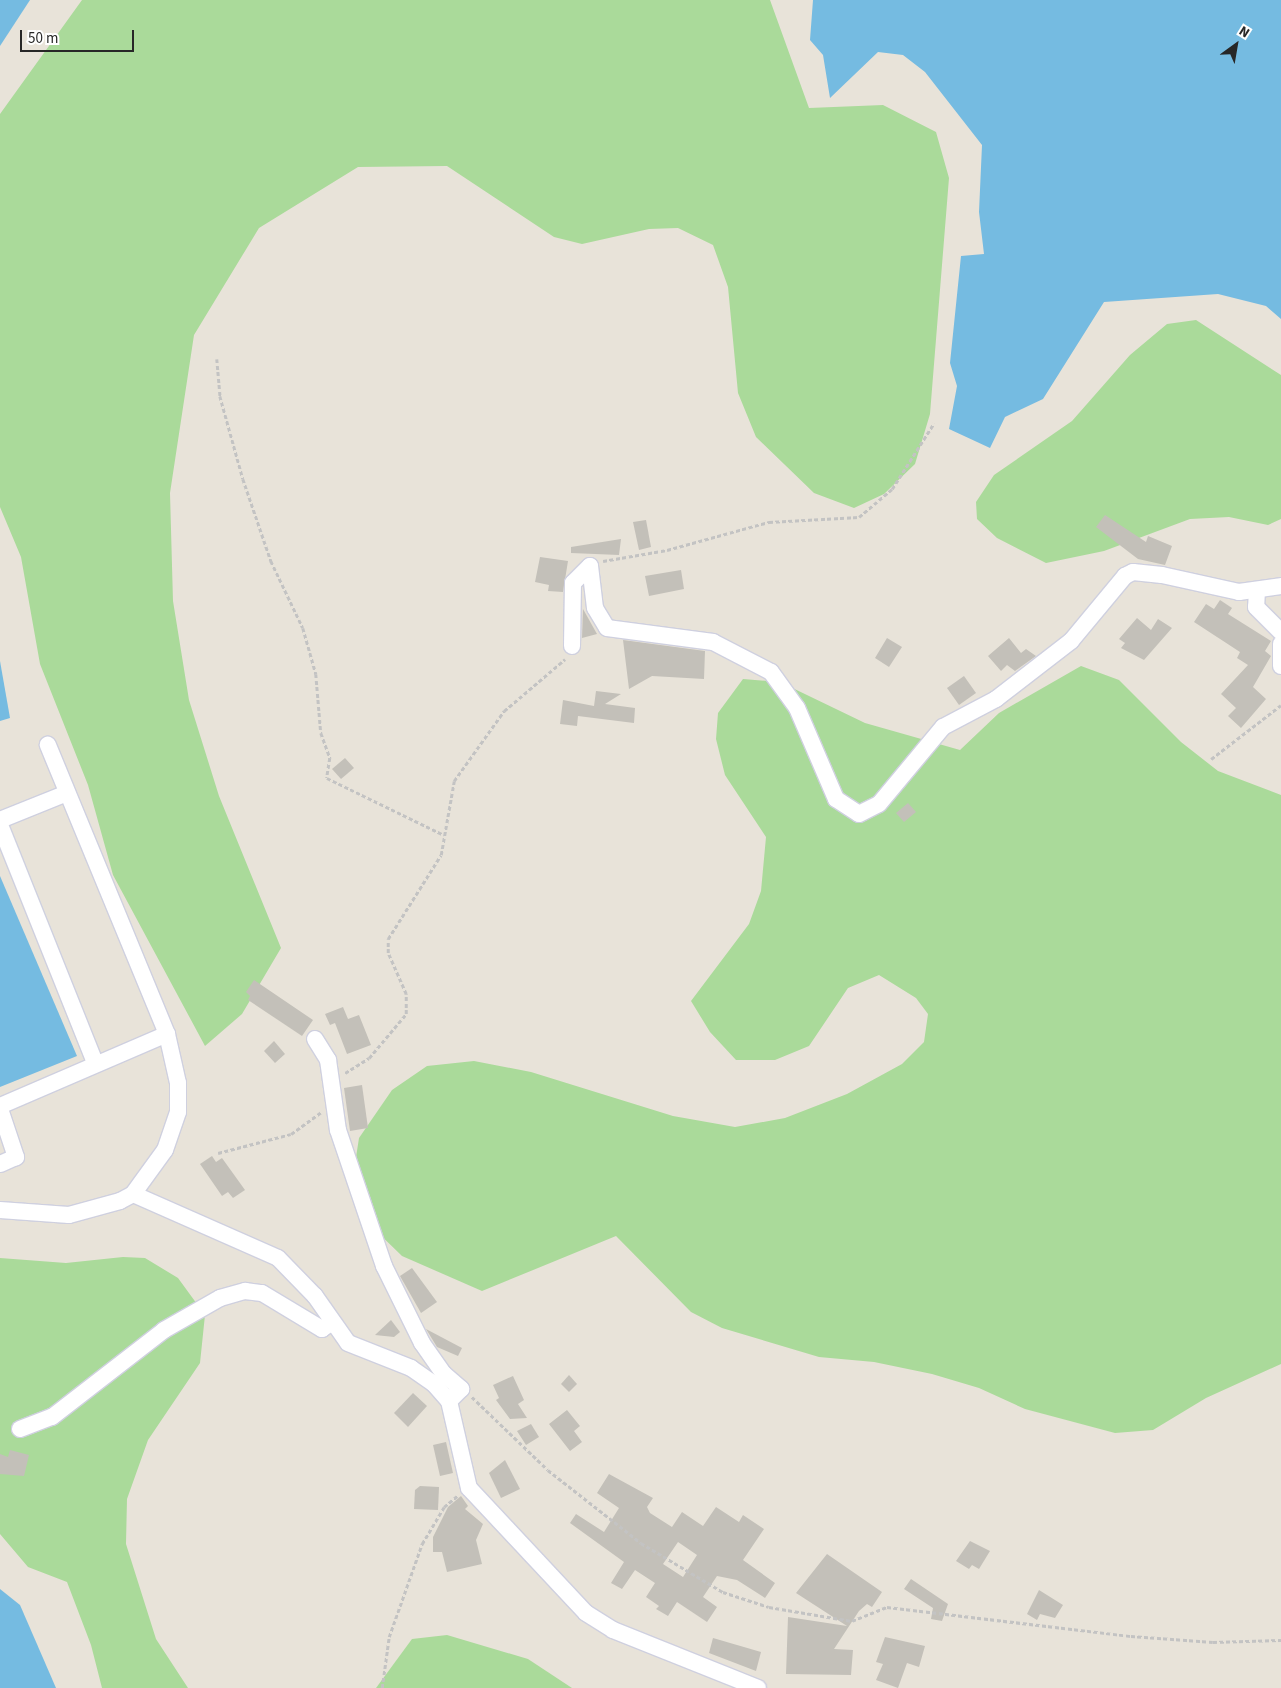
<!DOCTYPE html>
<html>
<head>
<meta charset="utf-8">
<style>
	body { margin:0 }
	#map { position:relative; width:1281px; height:1688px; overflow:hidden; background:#e8e3d9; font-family:"Source Sans 3",sans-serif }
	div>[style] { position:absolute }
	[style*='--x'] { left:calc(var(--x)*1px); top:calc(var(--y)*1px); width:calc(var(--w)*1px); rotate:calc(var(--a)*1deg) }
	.green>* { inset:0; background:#aada9a }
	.water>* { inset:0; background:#75bbe1 }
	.building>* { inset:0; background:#c3c0b9 }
	.path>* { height:2.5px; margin-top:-1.25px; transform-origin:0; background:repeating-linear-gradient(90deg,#c3c3c3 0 4px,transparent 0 6.5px) }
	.roads { filter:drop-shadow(1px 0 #cfd0df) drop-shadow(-1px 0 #cfd0df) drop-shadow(0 1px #cfd0df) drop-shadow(0 -1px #cfd0df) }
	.minor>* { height:16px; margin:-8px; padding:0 8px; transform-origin:8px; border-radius:8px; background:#fff }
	span { translate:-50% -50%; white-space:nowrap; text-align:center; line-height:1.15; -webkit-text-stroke:4px #fff; paint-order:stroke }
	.north { position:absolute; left:1211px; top:20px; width:50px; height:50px; -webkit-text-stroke:4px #fff; paint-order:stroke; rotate:32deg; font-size:14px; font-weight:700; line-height:20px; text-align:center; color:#272727 }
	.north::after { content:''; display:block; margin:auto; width:18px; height:22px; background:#272727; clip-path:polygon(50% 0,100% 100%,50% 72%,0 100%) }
	.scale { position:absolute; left:20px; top:30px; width:114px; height:22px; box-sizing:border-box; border:2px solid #272727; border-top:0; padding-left:6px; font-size:15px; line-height:18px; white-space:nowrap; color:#272727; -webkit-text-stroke:4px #fff; paint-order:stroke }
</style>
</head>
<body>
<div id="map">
	<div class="green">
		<div style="clip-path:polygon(82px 0,770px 0,809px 108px,883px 105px,936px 132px,949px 178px,930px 414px,915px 464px,884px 494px,854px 508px,814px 493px,756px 437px,738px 393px,728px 287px,713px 245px,678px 228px,649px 229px,582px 244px,554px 237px,447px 166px,358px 167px,259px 228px,194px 335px,170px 493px,173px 601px,189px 700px,219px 796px,281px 948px,242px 1014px,205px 1046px,113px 875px,88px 785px,40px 664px,21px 557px,0 507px,0 114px)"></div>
		<div style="clip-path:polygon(1196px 320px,1281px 375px,1281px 519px,1268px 525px,1229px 517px,1190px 519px,1104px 551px,1046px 563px,997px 538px,977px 519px,976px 502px,994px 475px,1072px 421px,1130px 355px,1167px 324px)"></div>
		<div style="clip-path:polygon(1081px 666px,1119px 680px,1181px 742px,1218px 771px,1281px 795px,1281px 1364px,1206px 1398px,1153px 1430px,1115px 1433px,1025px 1409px,979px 1388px,932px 1374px,874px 1362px,819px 1357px,722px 1328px,691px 1312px,616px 1236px,482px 1291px,402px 1256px,368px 1223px,352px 1183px,359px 1138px,392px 1090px,427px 1066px,474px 1061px,531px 1072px,673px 1116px,735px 1127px,785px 1118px,847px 1094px,902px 1064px,924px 1042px,928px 1014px,916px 998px,879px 975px,848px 988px,809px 1046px,775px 1060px,736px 1060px,710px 1032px,691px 1001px,749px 924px,761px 891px,766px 837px,725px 775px,716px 739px,718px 713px,743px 679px,780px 682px,865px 723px,960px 750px,999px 713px)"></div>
		<div style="clip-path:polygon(123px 1257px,145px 1258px,178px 1278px,205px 1315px,200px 1363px,148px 1440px,127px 1499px,126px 1544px,156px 1639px,188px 1688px,102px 1688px,91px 1645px,67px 1582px,28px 1567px,0 1534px,0 1258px,66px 1263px)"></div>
		<div style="clip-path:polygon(447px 1635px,528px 1659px,572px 1688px,376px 1688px,412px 1639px)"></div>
	</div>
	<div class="water">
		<div style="clip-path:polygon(0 0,30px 0,0 46px)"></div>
		<div style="clip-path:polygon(813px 0,1281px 0,1281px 319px,1266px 306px,1218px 294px,1104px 302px,1043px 399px,1005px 417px,990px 448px,949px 429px,957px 386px,950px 363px,961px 256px,984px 254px,979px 212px,982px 145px,925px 72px,903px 55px,878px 52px,830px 98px,823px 55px,810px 40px)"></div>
		<div style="clip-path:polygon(0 661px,10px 718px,0 721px)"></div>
		<div style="clip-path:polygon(0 876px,77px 1056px,0 1087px)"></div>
		<div style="clip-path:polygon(0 1589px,20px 1605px,56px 1688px,0 1688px)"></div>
	</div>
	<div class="building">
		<div style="clip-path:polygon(1105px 515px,1146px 542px,1148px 536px,1172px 546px,1165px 565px,1138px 559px,1096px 527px)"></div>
		<div style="clip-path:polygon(646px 520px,651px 547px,639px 550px,633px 522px)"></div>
		<div style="clip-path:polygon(621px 539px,619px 555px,571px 553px,571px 547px)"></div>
		<div style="clip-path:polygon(540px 557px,568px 561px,563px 592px,548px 591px,549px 585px,535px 582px)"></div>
		<div style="clip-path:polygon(681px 570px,684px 589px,649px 596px,645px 576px)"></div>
		<div style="clip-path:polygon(1220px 600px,1232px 608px,1228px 614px,1271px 641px,1265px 651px,1271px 656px,1253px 687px,1266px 699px,1241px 728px,1228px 716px,1236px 708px,1221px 694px,1248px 665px,1237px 658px,1240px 652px,1194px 622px,1206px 604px,1214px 609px)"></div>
		<div style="clip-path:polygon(583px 609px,597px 634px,582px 638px)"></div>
		<div style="clip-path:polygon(1137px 618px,1151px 630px,1158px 619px,1172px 628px,1144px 660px,1121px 648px,1125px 643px,1119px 639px)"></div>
		<div style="clip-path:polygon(887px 638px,902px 647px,889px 667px,875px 658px)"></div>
		<div style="clip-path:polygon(1009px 638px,1021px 653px,1026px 649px,1036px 656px,1015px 671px,1007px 665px,1001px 671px,988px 656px)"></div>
		<div style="clip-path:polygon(623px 640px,705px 651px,704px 679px,652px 676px,629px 689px)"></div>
		<div style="clip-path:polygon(964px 676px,976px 693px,959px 705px,947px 688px)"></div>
		<div style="clip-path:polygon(596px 691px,621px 694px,605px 704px,635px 708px,634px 723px,578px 716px,577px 726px,560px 724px,563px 700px,594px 706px)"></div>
		<div style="clip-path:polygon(345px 758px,354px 768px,341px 779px,332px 769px)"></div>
		<div style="clip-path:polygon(908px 803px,916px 812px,904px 822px,896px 813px)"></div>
		<div style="clip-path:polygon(254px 980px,313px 1020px,302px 1036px,248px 1000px,250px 996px,246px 992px)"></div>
		<div style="clip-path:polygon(343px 1007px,348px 1019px,359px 1015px,371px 1045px,347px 1054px,335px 1023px,330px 1025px,325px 1014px)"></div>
		<div style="clip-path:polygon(274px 1041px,285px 1054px,275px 1063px,264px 1051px)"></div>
		<div style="clip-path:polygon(362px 1085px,368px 1128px,350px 1131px,344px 1088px)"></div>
		<div style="clip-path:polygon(212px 1156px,216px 1162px,222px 1158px,245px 1190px,233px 1198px,228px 1192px,222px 1196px,200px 1164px)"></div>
		<div style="clip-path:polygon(412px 1268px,437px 1302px,421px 1313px,400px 1276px)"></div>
		<div style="clip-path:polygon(391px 1320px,400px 1332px,394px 1337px,375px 1335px)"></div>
		<div style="clip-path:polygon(426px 1329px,462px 1348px,458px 1356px,437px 1347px)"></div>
		<div style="clip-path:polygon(569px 1375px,577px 1384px,569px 1392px,561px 1384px)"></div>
		<div style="clip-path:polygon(513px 1376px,524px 1400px,518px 1404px,527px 1418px,510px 1419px,496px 1400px,499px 1398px,493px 1385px)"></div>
		<div style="clip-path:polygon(413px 1393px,427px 1406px,408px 1427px,394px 1413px)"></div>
		<div style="clip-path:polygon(567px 1410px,580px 1426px,574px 1431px,582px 1442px,570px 1451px,549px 1424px)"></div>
		<div style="clip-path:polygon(531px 1424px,539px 1437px,526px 1445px,517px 1431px)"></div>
		<div style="clip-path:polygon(446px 1442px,453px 1473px,440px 1476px,433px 1445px)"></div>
		<div style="clip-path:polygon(10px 1450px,29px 1455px,24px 1476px,0 1474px,0 1454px,8px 1457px)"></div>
		<div style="clip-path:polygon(505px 1460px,520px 1489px,501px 1498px,489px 1473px)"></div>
		<div style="clip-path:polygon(evenodd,609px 1474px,653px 1498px,647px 1507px,650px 1513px,672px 1527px,682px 1512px,703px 1526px,716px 1507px,739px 1522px,743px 1515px,764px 1529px,743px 1560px,775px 1583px,765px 1598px,737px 1580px,717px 1576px,703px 1597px,717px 1607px,707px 1622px,677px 1602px,668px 1616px,656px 1609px,659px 1606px,646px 1597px,655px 1583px,635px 1570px,622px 1589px,611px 1583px,624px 1562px,570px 1523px,576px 1514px,604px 1532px,619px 1508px,597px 1493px,609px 1474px,678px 1542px,697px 1555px,683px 1577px,663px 1564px,678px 1542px)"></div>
		<div style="clip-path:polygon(420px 1486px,439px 1487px,438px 1510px,414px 1509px,415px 1490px)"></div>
		<div style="clip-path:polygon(461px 1496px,468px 1506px,465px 1509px,483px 1524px,476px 1540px,482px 1564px,447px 1572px,442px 1552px,433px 1552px,433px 1537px,448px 1507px)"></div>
		<div style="clip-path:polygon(970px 1541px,990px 1551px,979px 1569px,972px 1565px,969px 1569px,956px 1561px)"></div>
		<div style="clip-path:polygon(827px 1554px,882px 1592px,872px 1607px,867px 1604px,859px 1611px,834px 1649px,853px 1650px,851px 1675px,786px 1674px,788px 1617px,847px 1626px,796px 1593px)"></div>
		<div style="clip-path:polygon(911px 1579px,948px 1604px,942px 1621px,931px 1619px,933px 1608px,904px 1589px)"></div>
		<div style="clip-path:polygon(1039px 1590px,1063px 1605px,1055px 1618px,1040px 1614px,1037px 1620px,1027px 1614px)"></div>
		<div style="clip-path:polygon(885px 1637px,925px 1646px,919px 1667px,907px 1663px,898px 1688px,876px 1680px,883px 1664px,876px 1662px)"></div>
		<div style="clip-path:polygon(713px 1638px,761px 1652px,756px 1671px,709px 1653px)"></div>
	</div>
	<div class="path">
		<div style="--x:217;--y:359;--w:37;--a:85"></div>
		<div style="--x:220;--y:396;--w:86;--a:74.5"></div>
		<div style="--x:243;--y:479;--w:87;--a:71.1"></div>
		<div style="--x:271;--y:561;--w:74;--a:64.5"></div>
		<div style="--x:303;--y:628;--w:48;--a:74.2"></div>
		<div style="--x:316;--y:674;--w:59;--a:85.2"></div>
		<div style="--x:321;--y:733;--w:27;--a:70"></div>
		<div style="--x:330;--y:758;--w:20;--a:99"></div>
		<div style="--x:327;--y:778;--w:130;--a:26"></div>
		<div style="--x:603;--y:561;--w:65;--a:-9.8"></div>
		<div style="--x:667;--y:550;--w:106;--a:-15.4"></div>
		<div style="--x:769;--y:522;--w:90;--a:-3.2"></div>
		<div style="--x:859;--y:517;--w:43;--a:-40.3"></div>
		<div style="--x:892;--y:489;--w:78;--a:-57.5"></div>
		<div style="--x:1211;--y:759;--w:88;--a:-37.6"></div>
		<div style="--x:345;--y:1073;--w:28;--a:-32"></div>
		<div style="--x:369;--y:1058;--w:57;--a:-49.9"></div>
		<div style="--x:406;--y:1014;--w:20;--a:-90"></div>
		<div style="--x:406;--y:994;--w:45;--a:-113.7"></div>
		<div style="--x:388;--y:953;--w:14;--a:-90"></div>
		<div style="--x:388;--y:939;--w:99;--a:-57.8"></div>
		<div style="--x:441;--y:855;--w:75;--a:-80"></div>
		<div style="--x:454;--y:781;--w:86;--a:-54.5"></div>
		<div style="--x:504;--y:711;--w:80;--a:-40.4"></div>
		<div style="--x:218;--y:1153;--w:75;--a:-14.6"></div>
		<div style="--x:291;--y:1134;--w:37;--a:-36"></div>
		<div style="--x:472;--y:1397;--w:105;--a:43.8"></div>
		<div style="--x:548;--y:1470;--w:118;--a:38.1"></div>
		<div style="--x:641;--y:1543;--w:96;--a:30.9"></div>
		<div style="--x:723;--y:1592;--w:48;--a:18.1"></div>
		<div style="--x:769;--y:1607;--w:84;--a:9.6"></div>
		<div style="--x:852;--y:1621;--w:38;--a:-22"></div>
		<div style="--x:887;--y:1607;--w:246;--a:6.8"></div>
		<div style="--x:1131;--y:1636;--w:82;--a:4.2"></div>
		<div style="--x:1213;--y:1642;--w:68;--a:-1.7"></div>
		<div style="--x:382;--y:1688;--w:51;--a:-82.2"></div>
		<div style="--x:389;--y:1637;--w:99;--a:-70.5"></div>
		<div style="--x:422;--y:1544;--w:43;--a:-59.3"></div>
		<div style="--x:444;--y:1507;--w:17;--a:-40"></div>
	</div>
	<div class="roads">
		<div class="minor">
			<div style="--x:1257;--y:590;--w:17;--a:93"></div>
			<div style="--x:1256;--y:607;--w:35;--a:45"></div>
			<div style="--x:1281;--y:644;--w:22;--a:90"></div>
			<div style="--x:572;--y:646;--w:63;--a:-89.1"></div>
			<div style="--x:573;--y:583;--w:24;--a:-45"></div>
			<div style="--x:590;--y:566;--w:42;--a:83.2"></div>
			<div style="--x:595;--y:608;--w:23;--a:59"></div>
			<div style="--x:607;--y:628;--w:107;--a:7.5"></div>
			<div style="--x:713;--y:642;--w:65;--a:27.3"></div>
			<div style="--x:771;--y:672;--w:44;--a:54.2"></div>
			<div style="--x:797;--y:708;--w:99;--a:66.8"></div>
			<div style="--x:836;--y:799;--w:27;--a:33"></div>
			<div style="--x:859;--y:814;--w:22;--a:-27"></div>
			<div style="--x:879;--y:804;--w:100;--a:-50.3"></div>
			<div style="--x:943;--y:727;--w:60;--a:-27.8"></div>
			<div style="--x:996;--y:699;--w:95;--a:-37.7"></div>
			<div style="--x:1071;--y:641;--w:85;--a:-50.3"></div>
			<div style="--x:1125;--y:576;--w:9;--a:-27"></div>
			<div style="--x:1133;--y:572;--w:29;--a:6"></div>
			<div style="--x:1162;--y:575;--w:79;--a:12.4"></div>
			<div style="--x:1239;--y:592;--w:42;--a:-8.1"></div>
			<div style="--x:0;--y:820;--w:72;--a:-21.9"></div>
			<div style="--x:0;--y:825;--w:256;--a:68.2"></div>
			<div style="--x:315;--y:1039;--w:25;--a:58"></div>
			<div style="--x:328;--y:1060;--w:71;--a:81.9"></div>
			<div style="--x:338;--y:1130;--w:144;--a:71.3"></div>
			<div style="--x:384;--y:1266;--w:86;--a:63.7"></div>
			<div style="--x:422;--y:1343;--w:38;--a:55"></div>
			<div style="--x:444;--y:1374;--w:23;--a:41"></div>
			<div style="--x:461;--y:1389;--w:17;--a:135"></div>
			<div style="--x:0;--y:1106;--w:182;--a:-23.3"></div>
			<div style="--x:0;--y:1109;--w:51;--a:71.6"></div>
			<div style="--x:16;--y:1157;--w:17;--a:156"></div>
			<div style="--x:133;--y:1194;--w:158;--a:23.8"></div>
			<div style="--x:278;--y:1258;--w:53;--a:45.8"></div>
			<div style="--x:315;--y:1296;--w:57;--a:54.9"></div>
			<div style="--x:348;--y:1343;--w:68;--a:21.6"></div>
			<div style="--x:411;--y:1368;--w:28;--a:35"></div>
			<div style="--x:434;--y:1384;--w:23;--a:49"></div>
			<div style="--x:449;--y:1401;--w:89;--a:77.1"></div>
			<div style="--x:469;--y:1488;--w:171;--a:46.9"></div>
			<div style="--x:586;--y:1613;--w:32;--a:32"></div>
			<div style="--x:613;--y:1630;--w:156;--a:21.8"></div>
			<div style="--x:0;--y:1210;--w:69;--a:4.1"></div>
			<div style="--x:69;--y:1215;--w:53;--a:-15.4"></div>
			<div style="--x:120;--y:1201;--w:15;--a:-28"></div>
			<div style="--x:133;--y:1194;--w:54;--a:-54"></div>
			<div style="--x:165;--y:1150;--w:40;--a:-71.1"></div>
			<div style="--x:178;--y:1112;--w:29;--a:-90"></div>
			<div style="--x:178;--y:1083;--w:50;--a:-102.7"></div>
			<div style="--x:167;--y:1034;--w:313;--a:-112.4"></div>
			<div style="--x:20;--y:1429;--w:34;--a:-21"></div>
			<div style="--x:52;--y:1417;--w:142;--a:-37.8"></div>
			<div style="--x:164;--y:1330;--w:64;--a:-29.7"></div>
			<div style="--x:220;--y:1298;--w:26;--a:-16"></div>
			<div style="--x:245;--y:1291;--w:17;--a:7"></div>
			<div style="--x:262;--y:1293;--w:70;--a:31"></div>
			<div style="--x:322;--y:1329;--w:12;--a:-35"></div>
		</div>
	</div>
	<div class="north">N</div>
	<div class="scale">50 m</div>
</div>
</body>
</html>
